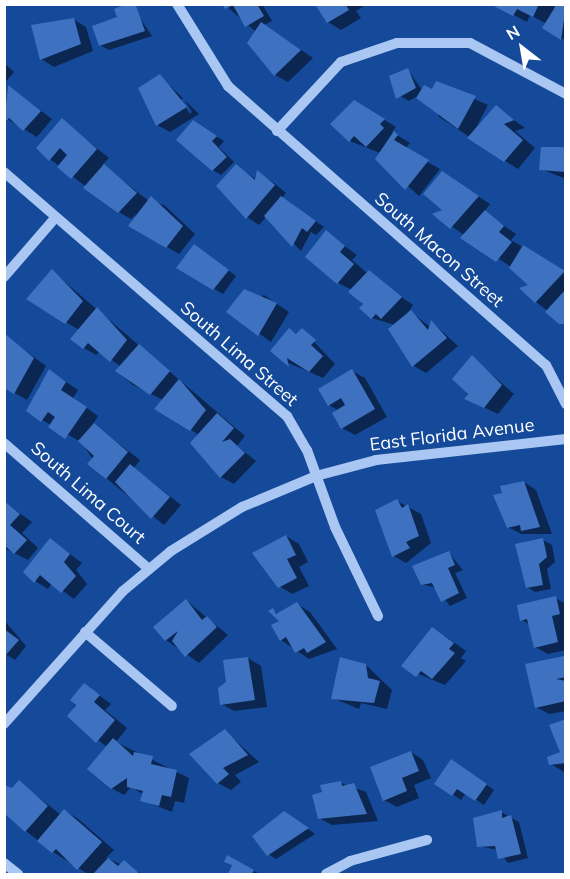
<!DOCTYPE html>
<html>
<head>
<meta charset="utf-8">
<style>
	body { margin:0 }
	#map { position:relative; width:570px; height:879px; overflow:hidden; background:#154999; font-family:Mulish,sans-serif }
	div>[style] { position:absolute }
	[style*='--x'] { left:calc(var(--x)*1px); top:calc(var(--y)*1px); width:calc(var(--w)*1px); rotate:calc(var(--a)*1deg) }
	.shadow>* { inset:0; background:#0007 }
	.building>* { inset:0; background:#3e72c1 }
	.minor>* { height:10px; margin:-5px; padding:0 5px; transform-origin:5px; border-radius:5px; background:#a9c7f2 }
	span { translate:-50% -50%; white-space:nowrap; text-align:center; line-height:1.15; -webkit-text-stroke:4.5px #154999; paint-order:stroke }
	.street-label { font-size:18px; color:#fff }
	.frame { position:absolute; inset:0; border:6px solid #fff; pointer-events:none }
	.north { position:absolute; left:492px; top:18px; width:60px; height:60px; -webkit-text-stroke:4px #154999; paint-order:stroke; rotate:329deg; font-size:16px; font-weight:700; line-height:24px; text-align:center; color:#fff }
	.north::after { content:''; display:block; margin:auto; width:21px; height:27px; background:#fff; clip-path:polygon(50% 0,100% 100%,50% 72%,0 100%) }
</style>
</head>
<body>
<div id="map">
	<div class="shadow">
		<div style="clip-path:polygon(224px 4px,262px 4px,272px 21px,264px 25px,313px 58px,288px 82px,275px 75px,256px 32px)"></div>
		<div style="clip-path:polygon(320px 4px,367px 4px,356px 11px,361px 18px,341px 30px,328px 22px)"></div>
		<div style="clip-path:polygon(404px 4px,432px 4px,432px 6px)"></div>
		<div style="clip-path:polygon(493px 4px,555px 4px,553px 14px,560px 4px,566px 8px,566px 41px,544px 28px,547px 24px,530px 15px,527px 22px)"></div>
		<div style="clip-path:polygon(131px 5px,152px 36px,109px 50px,100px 45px)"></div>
		<div style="clip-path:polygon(444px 5px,444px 4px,485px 4px,485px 5px)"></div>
		<div style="clip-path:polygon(73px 19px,86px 27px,93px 51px,54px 67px,41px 59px)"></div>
		<div style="clip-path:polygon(4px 63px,14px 72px,4px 84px)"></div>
		<div style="clip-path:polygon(408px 70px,422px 90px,433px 91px,437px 83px,488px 105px,475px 130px,496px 107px,525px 128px,515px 131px,535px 148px,518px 169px,505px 161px,438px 116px,441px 110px,416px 97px,409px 101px,400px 96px)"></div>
		<div style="clip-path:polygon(evenodd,160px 76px,199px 114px,170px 132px,157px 125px,160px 76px,180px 99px,184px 99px,192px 112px,190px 114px,180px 99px)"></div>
		<div style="clip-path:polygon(8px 86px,52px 119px,37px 137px,4px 117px)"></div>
		<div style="clip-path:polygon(367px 109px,396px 127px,392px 132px,410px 143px,405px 149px,440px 169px,419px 196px,377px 159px,380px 153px,350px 141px)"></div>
		<div style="clip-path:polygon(62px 120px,109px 158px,102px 165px,149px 201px,164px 205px,195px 234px,179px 254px,130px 225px,137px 213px,131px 219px,119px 212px,50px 159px)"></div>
		<div style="clip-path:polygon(193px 122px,224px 141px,219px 147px,234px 162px,221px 175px,213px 170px)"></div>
		<div style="clip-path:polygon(566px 149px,566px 179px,541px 169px)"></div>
		<div style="clip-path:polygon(236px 166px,257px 180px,261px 175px,274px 183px,286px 193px,282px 198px,324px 227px,316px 235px,311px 232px,301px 251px,267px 216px,259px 225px,247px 217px)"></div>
		<div style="clip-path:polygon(455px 181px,490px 204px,484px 212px,516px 234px,511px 240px,566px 273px,566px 325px,536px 302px,530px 285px,511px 267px,438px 217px)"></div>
		<div style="clip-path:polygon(326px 232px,357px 255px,352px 260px,367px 273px,413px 305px,405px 317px,411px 312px,430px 327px,432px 322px,458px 346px,426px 373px,414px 366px,390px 330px,395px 325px,372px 318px,352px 290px,338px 283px)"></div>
		<div style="clip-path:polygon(195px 246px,236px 276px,223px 294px,178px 268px)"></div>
		<div style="clip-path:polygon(52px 271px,245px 436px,237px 446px,256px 461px,234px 484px,221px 477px,199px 435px,156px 408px,163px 400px,133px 385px,117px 371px,121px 367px,100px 351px,96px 355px,84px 348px,79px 330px,66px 322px)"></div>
		<div style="clip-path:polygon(264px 295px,289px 312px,271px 342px,228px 311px)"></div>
		<div style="clip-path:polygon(302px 329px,335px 364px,323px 378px,284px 361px,290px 330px,298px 335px)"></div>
		<div style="clip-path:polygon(4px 335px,46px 366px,27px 400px,4px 387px)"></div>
		<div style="clip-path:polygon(472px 357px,514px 394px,498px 414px,466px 399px)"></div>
		<div style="clip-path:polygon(50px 371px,78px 390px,73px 398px,98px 416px,93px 424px,140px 460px,134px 468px,181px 505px,164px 525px,106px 478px,81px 442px,42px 420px,42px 391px,38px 388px)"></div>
		<div style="clip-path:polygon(352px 371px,365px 378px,387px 417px,355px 435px,342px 428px,339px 411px,329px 405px)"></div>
		<div style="clip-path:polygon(524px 482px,536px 490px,552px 534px,521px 534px,508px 527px,503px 494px)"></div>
		<div style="clip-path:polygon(397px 501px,421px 514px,431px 543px,406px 563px,394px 556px)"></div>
		<div style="clip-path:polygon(4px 502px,32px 522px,22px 533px,38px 548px,28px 560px,4px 548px)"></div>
		<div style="clip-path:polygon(286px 536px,299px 544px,308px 562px,299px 567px,309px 586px,292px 594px,279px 586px)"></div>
		<div style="clip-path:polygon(51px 540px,82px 563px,76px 570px,87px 584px,74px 599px,52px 583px,48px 589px,35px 581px)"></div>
		<div style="clip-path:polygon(543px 540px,552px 545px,555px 562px,547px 569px,551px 589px,535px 592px,527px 587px)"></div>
		<div style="clip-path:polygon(449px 553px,463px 570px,455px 573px,467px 598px,450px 606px,436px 588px,422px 584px)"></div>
		<div style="clip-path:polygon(555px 598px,566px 604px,566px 650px,548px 654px,535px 647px,530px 625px,522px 620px)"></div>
		<div style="clip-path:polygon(187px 601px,228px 635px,199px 663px,166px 640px)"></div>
		<div style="clip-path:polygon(297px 604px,310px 612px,337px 649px,309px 659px,281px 640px,282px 621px,271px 611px,280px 614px)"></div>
		<div style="clip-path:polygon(4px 620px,26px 646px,15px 660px,4px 653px)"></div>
		<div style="clip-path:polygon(445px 636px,466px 651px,461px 658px,466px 661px,445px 685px,416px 673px)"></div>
		<div style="clip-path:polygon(248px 658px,261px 666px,267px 707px,234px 711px,222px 704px)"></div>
		<div style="clip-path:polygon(564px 658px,566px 711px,549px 714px,536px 707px)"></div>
		<div style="clip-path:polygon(366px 665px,392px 690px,387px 709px,361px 703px,359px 709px,333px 698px)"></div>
		<div style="clip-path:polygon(85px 685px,111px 704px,105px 710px,127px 728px,116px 742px,189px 778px,184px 803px,175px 801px,172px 812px,142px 800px,143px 794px,131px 787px,124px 795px,111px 788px,107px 747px,69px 716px)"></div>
		<div style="clip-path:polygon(566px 721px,566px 772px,564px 772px,551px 764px,562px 753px)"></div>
		<div style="clip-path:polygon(225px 731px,259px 762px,235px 775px,241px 782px,231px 790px,218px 783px)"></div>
		<div style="clip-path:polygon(411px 752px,423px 760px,431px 778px,414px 785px,419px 798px,397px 807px,384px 800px)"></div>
		<div style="clip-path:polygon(460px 766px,494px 790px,484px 805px,466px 793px,461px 800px,436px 783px)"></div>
		<div style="clip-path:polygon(19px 782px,61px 815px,65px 811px,77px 818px,114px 850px,106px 858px,143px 874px,88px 874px,53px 852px,26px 831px,4px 787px,13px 789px)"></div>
		<div style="clip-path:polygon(341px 783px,366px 792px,378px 821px,332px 825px,319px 818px)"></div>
		<div style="clip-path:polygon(501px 812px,519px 822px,528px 858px,508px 863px,498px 850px,479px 846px)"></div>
		<div style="clip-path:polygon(293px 818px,315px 834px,276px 859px,268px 854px)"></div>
		<div style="clip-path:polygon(228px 858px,260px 874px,230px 874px,233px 866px)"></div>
	</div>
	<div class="building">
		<div style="clip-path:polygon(127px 4px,136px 6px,145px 31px,99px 46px,92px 26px,117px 17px,114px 9px)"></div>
		<div style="clip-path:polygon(222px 4px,257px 4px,264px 16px,245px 27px,233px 5px,225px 9px)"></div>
		<div style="clip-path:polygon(315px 4px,345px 4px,349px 10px,327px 23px)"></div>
		<div style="clip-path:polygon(490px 4px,539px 4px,533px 17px,517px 9px,513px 16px)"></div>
		<div style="clip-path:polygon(557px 4px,566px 6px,561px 40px,542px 28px)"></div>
		<div style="clip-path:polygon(74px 18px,81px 44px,40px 60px,31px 25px)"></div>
		<div style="clip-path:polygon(261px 22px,301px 50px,274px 76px,247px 43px)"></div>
		<div style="clip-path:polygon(408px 68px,416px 88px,396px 99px,389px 76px)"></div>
		<div style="clip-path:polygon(160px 74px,187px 107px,156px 126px,138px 88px)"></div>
		<div style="clip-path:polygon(436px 81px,476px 96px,458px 129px,416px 98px,424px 85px,432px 89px)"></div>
		<div style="clip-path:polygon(8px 85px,41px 111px,23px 131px,9px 118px,4px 123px)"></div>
		<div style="clip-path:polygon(354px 100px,385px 119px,380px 124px,384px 128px,366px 147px,354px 136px,349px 142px,330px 124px)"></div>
		<div style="clip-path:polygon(496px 105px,514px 120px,504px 124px,523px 140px,504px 162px,467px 138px)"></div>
		<div style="clip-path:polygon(62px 118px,97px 149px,71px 179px,57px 167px,67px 155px,60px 148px,49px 161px,36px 148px)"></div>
		<div style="clip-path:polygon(193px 120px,217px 136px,212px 141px,227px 157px,212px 171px,176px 140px)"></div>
		<div style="clip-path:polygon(394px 131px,398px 135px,394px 140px,429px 160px,405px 190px,375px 159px)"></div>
		<div style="clip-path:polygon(541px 147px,566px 147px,566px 172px,539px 170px)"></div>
		<div style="clip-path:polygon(104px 164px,137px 193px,118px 213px,83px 188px)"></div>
		<div style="clip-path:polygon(236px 164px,255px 180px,257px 170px,275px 185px,246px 219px,216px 186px)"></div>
		<div style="clip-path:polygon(442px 171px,479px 196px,450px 229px,432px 214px,442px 210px,423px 194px)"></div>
		<div style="clip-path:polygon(151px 196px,183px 226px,166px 248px,128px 226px)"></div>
		<div style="clip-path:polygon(281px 196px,316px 221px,307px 232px,302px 228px,292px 247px,264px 216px)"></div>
		<div style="clip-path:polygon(485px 210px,504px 226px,499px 232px,512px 242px,496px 262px,460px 238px)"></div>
		<div style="clip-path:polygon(326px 230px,345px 246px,340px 252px,354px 264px,337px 284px,305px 257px)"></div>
		<div style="clip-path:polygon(194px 244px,229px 270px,213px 290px,176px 268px)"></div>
		<div style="clip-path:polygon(523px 245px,565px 271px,535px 303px,519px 288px,528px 285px,509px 268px)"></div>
		<div style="clip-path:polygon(52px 269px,83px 301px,65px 324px,26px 299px)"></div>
		<div style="clip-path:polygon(369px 270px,402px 297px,381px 319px,376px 314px,371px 319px,359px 308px,363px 304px,348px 292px)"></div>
		<div style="clip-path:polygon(244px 289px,277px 303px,258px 336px,226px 312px)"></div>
		<div style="clip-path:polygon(566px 289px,566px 324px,559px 324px,545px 312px)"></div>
		<div style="clip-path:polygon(97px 307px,127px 340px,110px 362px,88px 343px,83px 349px,70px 339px)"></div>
		<div style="clip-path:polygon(411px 310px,428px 330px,431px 320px,447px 338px,412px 367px,388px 329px)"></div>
		<div style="clip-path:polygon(289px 328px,296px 334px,302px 328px,316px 340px,311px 345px,323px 356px,309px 372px,287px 358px,289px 367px,270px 351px)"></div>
		<div style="clip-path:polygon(4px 333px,34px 358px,14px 394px,4px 388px)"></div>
		<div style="clip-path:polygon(139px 344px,170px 371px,150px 395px,115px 371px)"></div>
		<div style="clip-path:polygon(472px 355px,502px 385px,484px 408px,464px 399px,468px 394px,452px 379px)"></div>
		<div style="clip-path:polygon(49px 369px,66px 382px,61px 390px,87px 407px,65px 439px,48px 427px,55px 417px,48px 412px,41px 422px,26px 411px)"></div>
		<div style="clip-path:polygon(352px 369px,375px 409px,341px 429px,332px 413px,345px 405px,341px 398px,328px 406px,318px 389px)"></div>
		<div style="clip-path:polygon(179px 379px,206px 410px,190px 431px,154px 409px)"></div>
		<div style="clip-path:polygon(217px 413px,234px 428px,222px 442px,230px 439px,245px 453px,220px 478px,190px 443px)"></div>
		<div style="clip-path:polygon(94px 423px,128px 452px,106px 479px,87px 464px,94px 456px,78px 441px)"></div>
		<div style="clip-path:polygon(130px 464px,170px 497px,151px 519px,115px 482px)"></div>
		<div style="clip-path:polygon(524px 481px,540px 527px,521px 531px,520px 525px,507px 528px,493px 495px,502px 493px,500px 486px)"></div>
		<div style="clip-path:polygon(397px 499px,402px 508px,408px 504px,419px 536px,406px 542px,410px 548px,392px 557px,375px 510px)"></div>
		<div style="clip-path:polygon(4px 501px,20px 514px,10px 525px,27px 540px,14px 554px,4px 545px)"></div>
		<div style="clip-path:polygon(286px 535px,296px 555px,287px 559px,297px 578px,278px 588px,252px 553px)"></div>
		<div style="clip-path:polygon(50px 538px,70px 554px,64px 562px,76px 576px,61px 593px,40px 575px,34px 583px,23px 572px)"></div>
		<div style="clip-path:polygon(543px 538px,547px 557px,539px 564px,543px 585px,526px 588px,515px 544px)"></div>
		<div style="clip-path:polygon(449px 551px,455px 565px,448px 568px,459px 593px,441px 602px,432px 583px,421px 585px,412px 566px)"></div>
		<div style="clip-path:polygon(556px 596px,560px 614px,552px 616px,558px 642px,534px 648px,527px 619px,520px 621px,517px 605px)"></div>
		<div style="clip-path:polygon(186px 599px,202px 620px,207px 616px,217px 627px,185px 657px,172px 641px,178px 631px,165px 641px,153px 627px)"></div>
		<div style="clip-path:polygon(297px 602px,326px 642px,307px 653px,304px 648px,295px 653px,286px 637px,280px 641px,271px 625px,279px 621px,268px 611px,273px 608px,276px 614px)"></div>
		<div style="clip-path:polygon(432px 627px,454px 643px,449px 649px,455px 653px,432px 679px,421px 671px,416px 677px,401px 666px)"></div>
		<div style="clip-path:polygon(4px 629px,19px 640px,4px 657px)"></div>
		<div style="clip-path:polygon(564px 656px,566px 677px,556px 679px,566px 681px,566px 701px,535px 708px,525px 664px)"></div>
		<div style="clip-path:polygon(248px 657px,255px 700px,220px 705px,218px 688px,226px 682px,223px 660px)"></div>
		<div style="clip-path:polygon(340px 657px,366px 664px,368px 678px,380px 681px,374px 703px,331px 699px)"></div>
		<div style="clip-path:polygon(84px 683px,100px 695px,94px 702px,115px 720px,96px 743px,67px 716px,76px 705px,70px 700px)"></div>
		<div style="clip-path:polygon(566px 719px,566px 763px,549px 765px,547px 757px,560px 752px,549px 725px)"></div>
		<div style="clip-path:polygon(225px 729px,248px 755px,223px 768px,229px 774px,217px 784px,189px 754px)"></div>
		<div style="clip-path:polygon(113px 738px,133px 756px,134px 752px,153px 756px,151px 764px,177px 770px,171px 797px,162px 795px,159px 806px,140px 801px,143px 791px,127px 787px,127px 778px,111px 789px,87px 769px)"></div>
		<div style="clip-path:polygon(411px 751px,419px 771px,402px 778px,407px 791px,383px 801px,370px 767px)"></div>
		<div style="clip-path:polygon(451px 759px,487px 784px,475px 801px,457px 789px,452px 796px,434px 784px)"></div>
		<div style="clip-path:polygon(19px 780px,48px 806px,25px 832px,4px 813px,4px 785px,12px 788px)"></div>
		<div style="clip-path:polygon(341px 781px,342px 786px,354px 783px,367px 814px,318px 819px,312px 795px,322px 792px,320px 785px)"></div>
		<div style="clip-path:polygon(64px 809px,102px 842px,77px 870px,56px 849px,52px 853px,37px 841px)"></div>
		<div style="clip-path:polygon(502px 810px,502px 818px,511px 815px,521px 854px,498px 859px,495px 846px,477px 847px,473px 818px)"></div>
		<div style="clip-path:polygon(284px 811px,309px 828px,267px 856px,252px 836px)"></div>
		<div style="clip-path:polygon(227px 855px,254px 870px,252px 874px,228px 874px,232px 865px,224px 862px)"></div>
		<div style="clip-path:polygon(108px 858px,118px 866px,124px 860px,140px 874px,93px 874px)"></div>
	</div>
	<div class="minor">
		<div style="--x:177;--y:4;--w:97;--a:58.1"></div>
		<div style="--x:228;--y:86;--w:423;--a:41.3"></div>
		<div style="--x:546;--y:365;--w:44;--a:62.9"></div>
		<div style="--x:277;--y:131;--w:94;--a:-47.2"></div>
		<div style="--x:341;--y:62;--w:59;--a:-18.7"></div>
		<div style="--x:397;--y:43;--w:73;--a:0"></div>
		<div style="--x:470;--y:43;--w:109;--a:28"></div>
		<div style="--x:4;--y:172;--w:374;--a:40.8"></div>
		<div style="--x:287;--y:416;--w:39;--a:60"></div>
		<div style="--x:307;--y:450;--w:82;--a:70"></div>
		<div style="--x:335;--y:527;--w:99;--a:64.2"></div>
		<div style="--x:4;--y:277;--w:79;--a:-49.1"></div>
		<div style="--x:4;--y:443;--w:192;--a:41"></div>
		<div style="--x:85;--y:632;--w:114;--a:40.4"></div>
		<div style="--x:4;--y:724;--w:178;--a:-48.2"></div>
		<div style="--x:123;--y:591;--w:62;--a:-39.8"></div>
		<div style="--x:171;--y:551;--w:84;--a:-31.8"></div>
		<div style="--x:242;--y:507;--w:80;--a:-22.7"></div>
		<div style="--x:316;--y:476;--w:62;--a:-14.9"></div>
		<div style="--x:376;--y:460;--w:191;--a:-6.3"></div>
		<div style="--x:4;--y:863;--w:18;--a:38"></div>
		<div style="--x:326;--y:874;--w:27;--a:-28"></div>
		<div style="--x:350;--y:861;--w:80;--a:-15.3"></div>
	</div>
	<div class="street-label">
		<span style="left:439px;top:250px;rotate:41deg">South Macon Street</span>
		<span style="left:239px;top:354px;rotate:41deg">South Lima Street</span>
		<span style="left:452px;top:435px;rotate:-7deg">East Florida Avenue</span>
		<span style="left:88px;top:493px;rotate:41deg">South Lima Court</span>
	</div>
	<div class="frame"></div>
	<div class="north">N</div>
</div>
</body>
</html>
